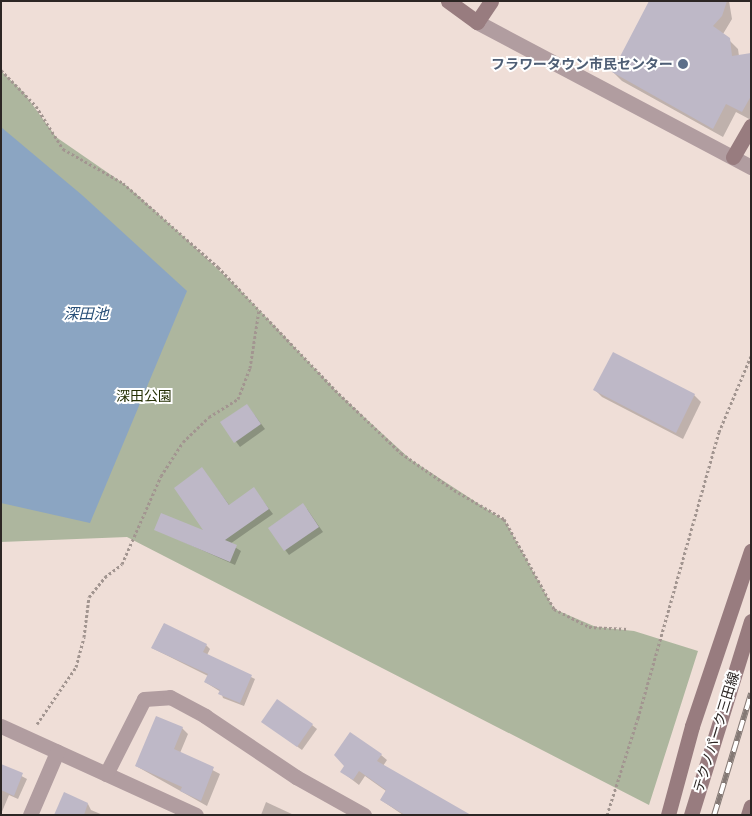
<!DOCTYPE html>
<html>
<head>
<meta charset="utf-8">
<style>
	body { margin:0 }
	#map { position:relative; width:752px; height:816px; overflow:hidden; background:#efded7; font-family:Montserrat,"Noto Sans JP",sans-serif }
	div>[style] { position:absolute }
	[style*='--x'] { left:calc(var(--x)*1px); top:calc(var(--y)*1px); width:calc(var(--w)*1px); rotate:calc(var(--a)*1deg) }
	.green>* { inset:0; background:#adb69e }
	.water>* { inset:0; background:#8ba5c2 }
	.shadow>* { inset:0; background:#0003 }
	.building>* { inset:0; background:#beb8c7 }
	.path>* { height:3px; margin-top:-1.5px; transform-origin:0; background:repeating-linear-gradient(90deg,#a29590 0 2.5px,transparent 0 5px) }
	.street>* { height:15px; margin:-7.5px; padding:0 7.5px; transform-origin:7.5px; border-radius:7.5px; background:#b19da0 }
	.secondary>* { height:15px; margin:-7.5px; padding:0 7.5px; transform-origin:7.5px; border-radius:7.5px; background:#987c7f }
	.rail>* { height:5.5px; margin-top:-2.75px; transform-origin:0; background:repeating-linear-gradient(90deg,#fff 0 11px,#847975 0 22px); box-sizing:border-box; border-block:1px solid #847975 }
	.dots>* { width:14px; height:14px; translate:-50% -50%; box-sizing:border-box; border:2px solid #fff; border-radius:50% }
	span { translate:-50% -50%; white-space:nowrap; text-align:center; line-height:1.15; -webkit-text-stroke:4px #fff; paint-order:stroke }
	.service-label { font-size:14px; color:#4e5e75; font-weight:700 }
	.right { translate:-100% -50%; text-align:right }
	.park-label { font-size:14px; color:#253004 }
	.street-label { font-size:14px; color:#2c2624 }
	.water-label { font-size:15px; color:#284f78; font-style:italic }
	.frame { position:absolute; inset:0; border:2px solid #2c2624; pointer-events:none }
</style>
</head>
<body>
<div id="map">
	<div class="green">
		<div style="clip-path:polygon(1px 71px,24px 93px,56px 137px,127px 186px,184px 237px,242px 292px,339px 394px,410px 459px,505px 521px,554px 609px,596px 627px,634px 631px,698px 651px,649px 805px,127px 537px,1px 542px)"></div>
	</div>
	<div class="water">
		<div style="clip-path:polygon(1px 127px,82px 195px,187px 291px,90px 523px,1px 503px)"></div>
	</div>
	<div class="shadow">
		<div style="clip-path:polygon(651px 1px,729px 1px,732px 19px,723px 34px,738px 49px,739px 56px,751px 55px,751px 120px,736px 112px,723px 137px,622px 81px,613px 72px)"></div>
		<div style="clip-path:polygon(595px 390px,694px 395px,701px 402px,683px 439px,602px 397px)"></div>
		<div style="clip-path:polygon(247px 405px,265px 429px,240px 447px,222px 423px)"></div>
		<div style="clip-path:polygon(202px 469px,230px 506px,254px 489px,273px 514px,230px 544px,241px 551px,235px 565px,155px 529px,207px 533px)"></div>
		<div style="clip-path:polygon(307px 509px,323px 532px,289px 555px,269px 528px)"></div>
		<div style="clip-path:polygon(164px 624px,206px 645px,210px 649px,207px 655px,255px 679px,244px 706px,223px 698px,221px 692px,205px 682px,208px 676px,152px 648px)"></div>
		<div style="clip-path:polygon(263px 722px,312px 725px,317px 729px,302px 750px)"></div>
		<div style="clip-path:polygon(182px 728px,188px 734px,180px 753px,220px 774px,207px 806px,136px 766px)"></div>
		<div style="clip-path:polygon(381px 755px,387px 760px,383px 766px,465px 815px,403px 815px,381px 800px,386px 791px,365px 776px,359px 785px,342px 772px)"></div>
		<div style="clip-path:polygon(1px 765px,27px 779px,18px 799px,9px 795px,1px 814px)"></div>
		<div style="clip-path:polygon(266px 802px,294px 815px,261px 815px)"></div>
		<div style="clip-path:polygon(88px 804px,91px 810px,103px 815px,55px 815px)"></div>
	</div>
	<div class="building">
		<div style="clip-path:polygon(649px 1px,727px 1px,722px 16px,713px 26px,730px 38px,732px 56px,751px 53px,751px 96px,742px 112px,726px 104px,713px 129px,612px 72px)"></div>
		<div style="clip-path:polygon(613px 352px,695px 394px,676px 433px,593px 390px)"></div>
		<div style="clip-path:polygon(247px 404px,261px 424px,234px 443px,220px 422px)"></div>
		<div style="clip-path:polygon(202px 467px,229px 505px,254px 487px,269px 509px,225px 540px,237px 545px,230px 562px,154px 530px,161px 513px,203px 530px,174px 488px)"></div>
		<div style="clip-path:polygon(303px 503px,319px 527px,284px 551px,268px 528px)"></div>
		<div style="clip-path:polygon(164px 623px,207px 644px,203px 652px,252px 675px,240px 703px,218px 694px,220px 690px,204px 682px,208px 674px,151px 648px)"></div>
		<div style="clip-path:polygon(277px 699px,313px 724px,297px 747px,261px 722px)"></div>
		<div style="clip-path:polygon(156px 716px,183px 727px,174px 749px,214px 767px,201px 801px,180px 791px,182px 787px,135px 766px)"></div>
		<div style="clip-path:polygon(350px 732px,382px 754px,377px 761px,471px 815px,405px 815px,380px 800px,386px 790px,359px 771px,353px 780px,340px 772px,344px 766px,334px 755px)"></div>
		<div style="clip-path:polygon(1px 764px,23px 773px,14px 796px,1px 790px)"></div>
		<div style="clip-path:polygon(64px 792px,88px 803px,84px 815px,54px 815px)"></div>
	</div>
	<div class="path">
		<div style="--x:1;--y:70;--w:50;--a:45.8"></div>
		<div style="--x:36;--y:106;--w:51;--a:57.9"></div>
		<div style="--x:63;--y:149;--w:69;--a:29.5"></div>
		<div style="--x:123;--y:183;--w:127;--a:41.5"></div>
		<div style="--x:218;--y:267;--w:170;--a:46.4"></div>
		<div style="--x:335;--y:390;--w:91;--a:43.7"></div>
		<div style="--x:401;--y:453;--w:65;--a:34.9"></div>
		<div style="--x:454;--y:490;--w:58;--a:30.1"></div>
		<div style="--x:504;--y:519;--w:103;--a:60.9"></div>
		<div style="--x:554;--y:609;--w:39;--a:27"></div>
		<div style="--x:589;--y:627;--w:39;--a:3"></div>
		<div style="--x:37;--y:724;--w:69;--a:-55.6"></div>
		<div style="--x:76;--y:667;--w:31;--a:-75"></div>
		<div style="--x:84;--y:637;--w:40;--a:-82.9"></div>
		<div style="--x:89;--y:597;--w:26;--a:-51"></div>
		<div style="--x:105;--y:577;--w:21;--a:-37"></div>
		<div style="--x:122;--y:564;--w:96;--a:-66.1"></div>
		<div style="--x:161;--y:476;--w:40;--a:-57.1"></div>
		<div style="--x:183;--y:442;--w:36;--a:-44"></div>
		<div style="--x:209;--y:417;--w:34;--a:-32"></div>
		<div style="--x:238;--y:399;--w:33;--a:-69"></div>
		<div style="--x:250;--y:368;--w:59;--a:-81.2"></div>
		<div style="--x:607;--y:815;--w:102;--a:-72.3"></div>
		<div style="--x:638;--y:718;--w:297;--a:-74.2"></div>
		<div style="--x:719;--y:432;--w:82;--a:-67.2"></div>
	</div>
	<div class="street">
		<div style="--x:477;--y:22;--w:310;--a:27.9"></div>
		<div style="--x:1;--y:726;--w:214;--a:24.5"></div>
		<div style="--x:106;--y:774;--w:84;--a:-63.1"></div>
		<div style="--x:144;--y:699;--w:26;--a:-4"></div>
		<div style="--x:170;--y:697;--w:40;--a:28"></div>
		<div style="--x:205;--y:716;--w:110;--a:33.8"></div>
		<div style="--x:296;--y:777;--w:78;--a:29.2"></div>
		<div style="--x:30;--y:815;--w:69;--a:-66.8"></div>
	</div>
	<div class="secondary">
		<div style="--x:448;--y:1;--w:36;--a:36"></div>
		<div style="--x:477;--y:22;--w:25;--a:-56"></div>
		<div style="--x:733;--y:157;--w:36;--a:-60"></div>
		<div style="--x:668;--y:815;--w:92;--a:-74.9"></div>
		<div style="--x:692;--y:726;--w:185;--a:-71.4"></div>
		<div style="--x:691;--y:815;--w:203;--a:-72.8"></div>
		<div style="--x:748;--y:815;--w:9;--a:-72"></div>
	</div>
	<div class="rail">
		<div style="--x:714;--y:815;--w:127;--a:-73.1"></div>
	</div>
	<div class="dots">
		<div style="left:683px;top:64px;background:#5c6f8a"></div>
	</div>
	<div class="service-label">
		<span class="right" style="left:673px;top:64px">フラワータウン市民センター</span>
	</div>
	<div class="park-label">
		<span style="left:144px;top:396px">深田公園</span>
	</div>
	<div class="street-label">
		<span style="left:716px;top:732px;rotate:-73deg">テクノパーク三田線</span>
	</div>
	<div class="water-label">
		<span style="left:86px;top:314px">深田池</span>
	</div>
	<div class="frame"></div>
</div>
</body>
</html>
